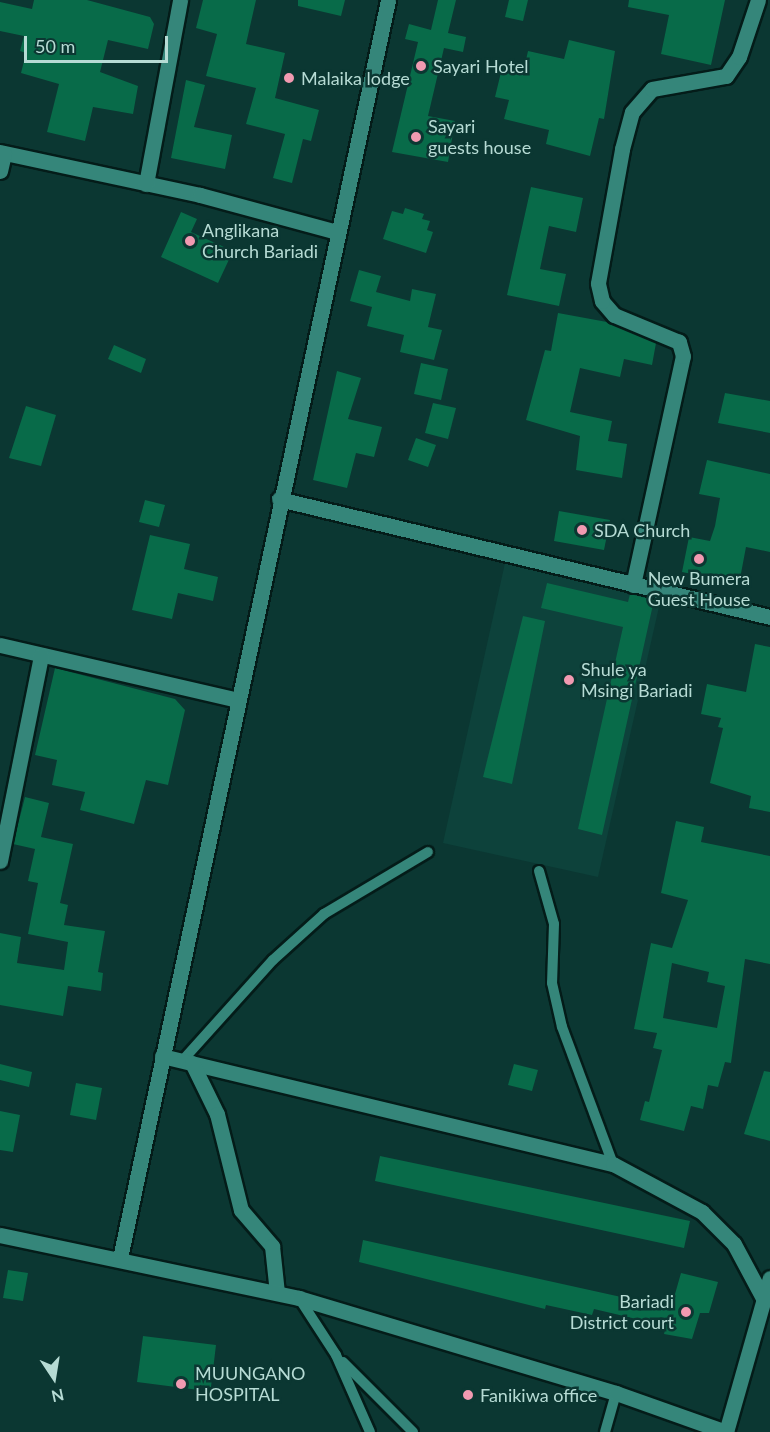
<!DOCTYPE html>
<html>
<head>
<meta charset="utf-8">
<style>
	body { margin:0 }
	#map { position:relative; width:770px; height:1432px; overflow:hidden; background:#0b3732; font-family:Lato,sans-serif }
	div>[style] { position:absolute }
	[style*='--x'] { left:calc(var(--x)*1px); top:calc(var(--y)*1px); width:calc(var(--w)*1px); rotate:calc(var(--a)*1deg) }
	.built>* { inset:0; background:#0d423b }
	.building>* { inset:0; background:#086b49 }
	.roads { filter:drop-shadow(2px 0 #041c19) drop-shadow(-2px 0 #041c19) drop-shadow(0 2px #041c19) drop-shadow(0 -2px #041c19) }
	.service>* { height:10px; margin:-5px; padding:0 5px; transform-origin:5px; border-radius:5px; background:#35867a }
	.minor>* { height:15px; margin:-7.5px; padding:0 7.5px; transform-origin:7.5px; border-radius:7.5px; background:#35867a }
	.dots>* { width:16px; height:16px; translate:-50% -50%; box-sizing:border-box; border:3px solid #0b3732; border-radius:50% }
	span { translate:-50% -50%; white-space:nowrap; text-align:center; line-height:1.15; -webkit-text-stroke:5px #0b3732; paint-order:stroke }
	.poi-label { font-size:18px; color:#b6dbd4 }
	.left { translate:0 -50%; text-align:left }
	.right { translate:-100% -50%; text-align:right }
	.north { position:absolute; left:24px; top:1348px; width:60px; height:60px; -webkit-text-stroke:4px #0b3732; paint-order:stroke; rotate:168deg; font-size:16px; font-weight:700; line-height:24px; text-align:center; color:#b6dbd4 }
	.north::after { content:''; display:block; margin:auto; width:21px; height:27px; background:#b6dbd4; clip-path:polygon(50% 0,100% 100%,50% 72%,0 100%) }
	.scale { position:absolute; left:24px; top:36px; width:144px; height:27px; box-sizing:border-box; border:3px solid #b6dbd4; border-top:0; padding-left:8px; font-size:18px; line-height:21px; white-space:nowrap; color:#b6dbd4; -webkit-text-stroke:4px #0b3732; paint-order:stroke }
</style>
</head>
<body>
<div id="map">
	<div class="built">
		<div style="clip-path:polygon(505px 563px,661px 598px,598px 877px,443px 843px)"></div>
	</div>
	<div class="building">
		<div style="clip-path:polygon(34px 0,87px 0,150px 17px,154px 24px,148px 49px,108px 40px,100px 72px,138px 86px,133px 114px,93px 107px,85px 141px,47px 132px,59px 84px,21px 73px,26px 53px,20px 51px,24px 36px,0 31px,0 2px,32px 9px)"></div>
		<div style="clip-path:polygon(203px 0,256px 0,246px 44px,285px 53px,275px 98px,319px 110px,311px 141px,303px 139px,292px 183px,273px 178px,285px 134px,246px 124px,256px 88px,206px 76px,217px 34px,196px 28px)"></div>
		<div style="clip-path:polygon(298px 0,345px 0,341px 16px,298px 6px)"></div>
		<div style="clip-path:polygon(438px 0,456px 0,448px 33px,466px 37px,463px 52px,444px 48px,428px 116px,455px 121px,448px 162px,392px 152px,418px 42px,405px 39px,409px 24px,431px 30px)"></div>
		<div style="clip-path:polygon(509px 0,528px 0,523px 21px,505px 17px)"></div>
		<div style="clip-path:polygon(629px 0,725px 0,711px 65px,661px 54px,669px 15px,628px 7px)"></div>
		<div style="clip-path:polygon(569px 40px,615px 51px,604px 119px,599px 118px,590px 156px,546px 144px,549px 130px,504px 119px,509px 100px,495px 97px,503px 64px,524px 69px,528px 51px,564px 59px)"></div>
		<div style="clip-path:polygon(186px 80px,205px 85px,194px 127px,232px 135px,225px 169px,171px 158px)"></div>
		<div style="clip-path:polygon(531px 187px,583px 198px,576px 232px,549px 226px,540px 269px,566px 274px,559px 306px,507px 295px)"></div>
		<div style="clip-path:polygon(405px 208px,424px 214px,422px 219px,430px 221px,427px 230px,433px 232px,426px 253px,383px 239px,392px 211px,403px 214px)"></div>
		<div style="clip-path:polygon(181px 212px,197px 219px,191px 232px,233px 251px,218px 283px,161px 257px)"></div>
		<div style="clip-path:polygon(359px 270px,381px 276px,376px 292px,410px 301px,412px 289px,436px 294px,428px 327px,442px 330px,434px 360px,400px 352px,404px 335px,367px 326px,372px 307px,350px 301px)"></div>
		<div style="clip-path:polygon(558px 313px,607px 322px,656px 343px,652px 365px,624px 359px,620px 377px,580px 368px,570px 412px,612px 421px,608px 441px,627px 444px,622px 478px,576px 470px,580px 436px,526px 420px,545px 350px,551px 351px)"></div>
		<div style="clip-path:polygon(114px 345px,146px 359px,141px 373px,108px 359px)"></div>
		<div style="clip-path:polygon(421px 363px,448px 369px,441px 400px,414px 394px)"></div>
		<div style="clip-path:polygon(337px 371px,361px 378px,348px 419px,382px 427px,374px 457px,356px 453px,347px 488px,313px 480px)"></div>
		<div style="clip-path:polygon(725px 393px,770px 401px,770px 433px,718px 423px)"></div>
		<div style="clip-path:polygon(433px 403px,456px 408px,448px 439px,425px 433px)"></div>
		<div style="clip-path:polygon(26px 406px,56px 415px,41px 466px,9px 458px)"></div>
		<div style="clip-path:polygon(416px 438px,436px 445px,428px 467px,408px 460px)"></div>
		<div style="clip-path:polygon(707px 460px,770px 474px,770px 552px,746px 547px,739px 584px,682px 572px,689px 537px,710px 541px,715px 526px,720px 498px,699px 494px)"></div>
		<div style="clip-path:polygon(145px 500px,165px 505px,159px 527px,139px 522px)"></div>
		<div style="clip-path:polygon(559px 511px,610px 520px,604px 550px,554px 541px)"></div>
		<div style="clip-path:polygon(150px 535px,190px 544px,184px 569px,218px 577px,213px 601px,178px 593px,172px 619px,132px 610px)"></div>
		<div style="clip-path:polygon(547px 583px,628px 602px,630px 594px,654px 600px,602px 835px,578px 829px,623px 627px,541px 608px)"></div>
		<div style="clip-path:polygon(523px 616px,545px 621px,512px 784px,483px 777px)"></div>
		<div style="clip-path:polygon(755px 644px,770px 647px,770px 812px,749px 808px,751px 796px,710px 783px,723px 728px,718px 727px,721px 718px,701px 714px,707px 684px,746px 692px)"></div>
		<div style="clip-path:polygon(55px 668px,175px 699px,185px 710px,168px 785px,146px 780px,134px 824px,80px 810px,85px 792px,52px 785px,57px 760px,35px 755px)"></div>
		<div style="clip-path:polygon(25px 797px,49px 803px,41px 837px,73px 844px,60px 903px,68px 905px,64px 925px,105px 931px,98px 972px,103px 973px,101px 991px,68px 986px,63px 1016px,0 1005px,0 933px,21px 937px,17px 963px,64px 970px,68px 942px,28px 934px,38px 883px,28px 881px,35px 849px,13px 844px)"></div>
		<div style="clip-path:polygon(evenodd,676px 821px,704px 827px,701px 842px,770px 856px,770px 964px,745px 959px,731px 1063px,725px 1062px,718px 1087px,708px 1085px,703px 1109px,691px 1106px,684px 1131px,640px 1120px,645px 1101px,649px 1102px,662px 1050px,653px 1048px,657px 1033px,634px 1029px,651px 943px,672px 948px,688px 900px,661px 893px,676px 821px,672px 963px,709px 972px,707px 982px,725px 986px,717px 1028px,663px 1018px,672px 963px)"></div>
		<div style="clip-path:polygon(0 1064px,32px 1072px,29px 1087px,0 1080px)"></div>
		<div style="clip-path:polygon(514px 1064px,538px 1070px,532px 1091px,508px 1085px)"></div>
		<div style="clip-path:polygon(764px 1071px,770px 1072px,770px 1141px,744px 1134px)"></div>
		<div style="clip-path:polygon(76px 1083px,102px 1088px,96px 1120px,70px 1115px)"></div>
		<div style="clip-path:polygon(0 1111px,20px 1115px,13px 1152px,0 1150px)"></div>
		<div style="clip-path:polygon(380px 1156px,690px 1221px,684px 1248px,375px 1181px)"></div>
		<div style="clip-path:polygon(363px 1240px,671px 1308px,681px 1273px,718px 1282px,709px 1313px,700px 1313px,692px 1339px,664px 1334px,666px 1326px,594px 1309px,592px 1315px,546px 1305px,545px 1309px,359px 1262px)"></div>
		<div style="clip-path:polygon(8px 1270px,28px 1273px,23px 1301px,3px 1298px)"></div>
		<div style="clip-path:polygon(143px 1336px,216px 1345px,211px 1387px,200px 1385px,199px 1390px,137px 1382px)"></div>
	</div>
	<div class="roads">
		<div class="service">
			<div style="--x:539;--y:871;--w:55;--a:74.2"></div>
			<div style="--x:554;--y:924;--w:59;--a:91.9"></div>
			<div style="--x:552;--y:983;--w:45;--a:77.2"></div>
			<div style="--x:562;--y:1027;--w:146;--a:69.6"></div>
			<div style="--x:182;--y:1061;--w:136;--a:-48"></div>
			<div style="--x:273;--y:960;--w:69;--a:-42"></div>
			<div style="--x:324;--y:914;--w:121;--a:-30.8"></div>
			<div style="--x:299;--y:1298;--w:68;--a:57"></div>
			<div style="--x:336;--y:1355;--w:84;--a:66.2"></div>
			<div style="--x:343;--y:1362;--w:99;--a:45"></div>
			<div style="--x:605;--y:1432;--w:41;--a:-74.2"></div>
		</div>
		<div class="minor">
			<div style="--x:0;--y:152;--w:205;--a:12.1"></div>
			<div style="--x:200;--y:195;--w:142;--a:15.1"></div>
			<div style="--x:0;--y:171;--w:18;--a:-77"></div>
			<div style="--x:146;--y:184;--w:187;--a:-79.5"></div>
			<div style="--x:279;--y:499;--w:505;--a:13.51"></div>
			<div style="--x:633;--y:585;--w:234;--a:-77.7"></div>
			<div style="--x:683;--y:356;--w:15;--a:-106"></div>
			<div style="--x:679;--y:342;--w:70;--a:-157.4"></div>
			<div style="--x:614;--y:315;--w:18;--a:-131"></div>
			<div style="--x:602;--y:301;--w:18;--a:-103"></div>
			<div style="--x:598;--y:283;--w:136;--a:-79.8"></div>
			<div style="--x:622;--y:149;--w:38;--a:-75"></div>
			<div style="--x:632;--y:112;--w:30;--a:-49"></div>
			<div style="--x:652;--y:89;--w:75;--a:-10"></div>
			<div style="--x:726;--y:76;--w:23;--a:-56"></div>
			<div style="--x:739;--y:57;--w:60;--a:-71.6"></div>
			<div style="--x:0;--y:645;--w:244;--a:13"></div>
			<div style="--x:0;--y:861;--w:210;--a:-78.7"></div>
			<div style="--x:162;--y:1056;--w:464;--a:13.5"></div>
			<div style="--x:613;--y:1164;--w:101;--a:28.3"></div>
			<div style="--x:702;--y:1212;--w:45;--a:45"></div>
			<div style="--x:734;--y:1244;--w:64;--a:61.8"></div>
			<div style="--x:192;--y:1063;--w:57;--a:63.9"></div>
			<div style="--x:217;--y:1114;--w:99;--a:76"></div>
			<div style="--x:241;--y:1210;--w:48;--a:49.3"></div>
			<div style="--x:272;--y:1246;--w:47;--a:83.9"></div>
			<div style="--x:0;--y:1235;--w:306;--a:11.9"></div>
			<div style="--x:299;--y:1298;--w:331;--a:16.7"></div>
			<div style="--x:616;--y:1393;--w:117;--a:19.5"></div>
			<div style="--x:120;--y:1258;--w:1286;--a:-77.97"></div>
			<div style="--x:726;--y:1432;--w:160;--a:-74.1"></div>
		</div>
	</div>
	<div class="dots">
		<div style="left:421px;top:66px;background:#f19ab1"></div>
		<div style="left:289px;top:78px;background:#f19ab1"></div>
		<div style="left:416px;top:137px;background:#f19ab1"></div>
		<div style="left:190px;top:241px;background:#f19ab1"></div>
		<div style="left:582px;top:530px;background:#f19ab1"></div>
		<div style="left:699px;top:559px;background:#f19ab1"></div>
		<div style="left:569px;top:680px;background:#f19ab1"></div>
		<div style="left:686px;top:1312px;background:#f19ab1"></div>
		<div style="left:181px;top:1384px;background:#f19ab1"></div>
		<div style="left:468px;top:1395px;background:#f19ab1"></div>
	</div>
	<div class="poi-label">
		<span class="left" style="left:433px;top:66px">Sayari Hotel</span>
		<span class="left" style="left:301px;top:78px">Malaika lodge</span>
		<span class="left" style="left:428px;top:137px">Sayari<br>guests house</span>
		<span class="left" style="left:202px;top:241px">Anglikana<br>Church Bariadi</span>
		<span class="left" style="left:594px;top:530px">SDA Church</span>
		<span style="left:699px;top:589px">New Bumera<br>Guest House</span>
		<span class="left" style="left:581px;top:680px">Shule ya<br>Msingi Bariadi</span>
		<span class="right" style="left:674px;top:1312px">Bariadi<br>District court</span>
		<span class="left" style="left:195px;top:1384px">MUUNGANO<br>HOSPITAL</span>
		<span class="left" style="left:480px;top:1395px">Fanikiwa office</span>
	</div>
	<div class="north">N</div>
	<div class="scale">50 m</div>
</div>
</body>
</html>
